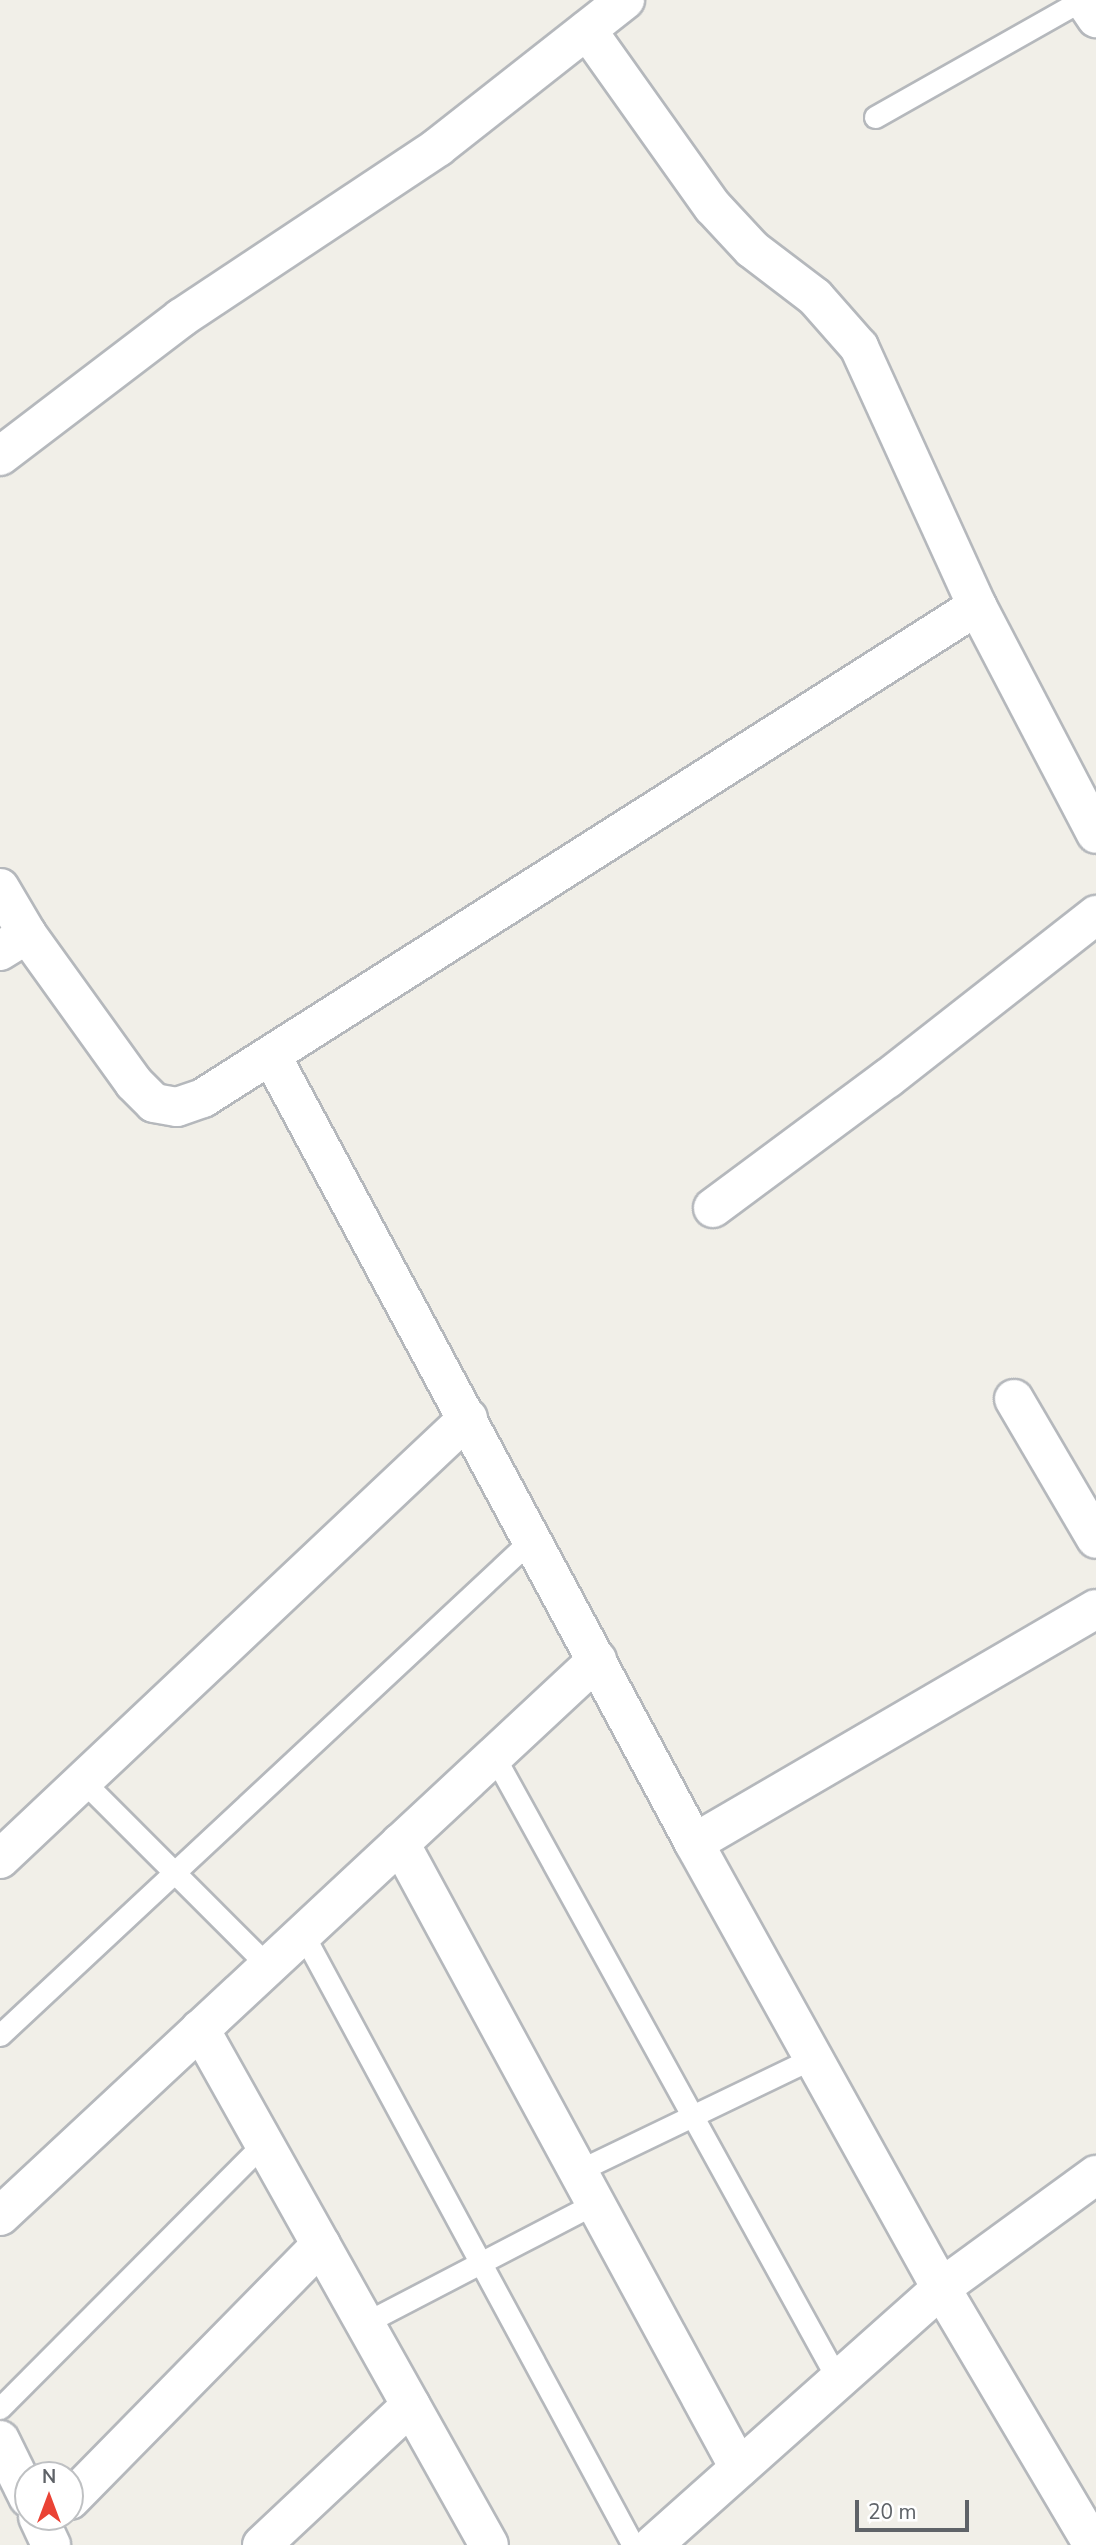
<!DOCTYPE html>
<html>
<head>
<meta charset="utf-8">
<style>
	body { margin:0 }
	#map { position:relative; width:1096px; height:2545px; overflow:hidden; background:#f1efe8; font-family:"Nunito Sans",sans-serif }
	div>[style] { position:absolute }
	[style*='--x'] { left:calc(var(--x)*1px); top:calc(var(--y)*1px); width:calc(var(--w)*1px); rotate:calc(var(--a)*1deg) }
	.roads { filter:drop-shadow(2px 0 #b5b8bc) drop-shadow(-2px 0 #b5b8bc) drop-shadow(0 2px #b5b8bc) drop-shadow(0 -2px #b5b8bc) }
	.lane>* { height:21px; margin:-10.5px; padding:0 10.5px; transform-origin:10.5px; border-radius:10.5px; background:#fff }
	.street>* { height:38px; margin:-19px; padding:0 19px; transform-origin:19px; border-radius:19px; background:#fff }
	.secondary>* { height:38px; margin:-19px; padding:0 19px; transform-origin:19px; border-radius:19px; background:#fff }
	span { translate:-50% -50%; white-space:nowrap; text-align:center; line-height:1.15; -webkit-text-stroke:5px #fff; paint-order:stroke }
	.north { position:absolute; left:14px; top:2461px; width:70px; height:70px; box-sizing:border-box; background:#fff; border:2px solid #bfc1c3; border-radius:50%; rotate:0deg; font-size:19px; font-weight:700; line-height:28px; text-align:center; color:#5f6368 }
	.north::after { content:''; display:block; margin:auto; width:24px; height:32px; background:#ea4335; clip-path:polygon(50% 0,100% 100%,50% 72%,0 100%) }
	.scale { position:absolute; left:855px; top:2500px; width:114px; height:32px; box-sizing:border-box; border:4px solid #5f6368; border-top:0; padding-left:9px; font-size:21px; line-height:24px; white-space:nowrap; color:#5f6368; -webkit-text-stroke:5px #fff; paint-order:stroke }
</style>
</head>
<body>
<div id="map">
	<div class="roads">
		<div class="lane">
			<div style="--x:875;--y:117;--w:238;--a:-29.5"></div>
			<div style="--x:494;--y:1756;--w:713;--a:61.13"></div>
			<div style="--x:83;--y:1781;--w:262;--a:45"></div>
			<div style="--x:303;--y:1934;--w:694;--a:61.63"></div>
			<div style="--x:0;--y:2035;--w:727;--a:-42.99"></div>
			<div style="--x:578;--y:2171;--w:261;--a:-25.7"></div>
			<div style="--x:365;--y:2323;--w:260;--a:-27.5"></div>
			<div style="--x:0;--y:2408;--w:374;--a:-45.1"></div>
		</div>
		<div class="street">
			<div style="--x:587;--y:30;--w:217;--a:54.6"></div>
			<div style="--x:713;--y:207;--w:57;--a:47.1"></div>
			<div style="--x:752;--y:249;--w:79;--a:37.3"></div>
			<div style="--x:815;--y:297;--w:67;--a:48.7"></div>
			<div style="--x:859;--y:347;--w:285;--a:65.5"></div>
			<div style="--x:977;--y:606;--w:257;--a:62.4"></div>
			<div style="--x:0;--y:456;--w:228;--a:-37.3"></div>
			<div style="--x:181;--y:318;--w:309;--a:-33.6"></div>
			<div style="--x:438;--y:147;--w:238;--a:-38.2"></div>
			<div style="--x:0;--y:888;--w:53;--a:59.6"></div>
			<div style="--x:27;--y:934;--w:183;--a:54.3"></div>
			<div style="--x:134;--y:1083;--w:28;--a:45"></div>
			<div style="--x:154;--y:1103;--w:23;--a:10"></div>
			<div style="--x:177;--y:1107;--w:28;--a:-19"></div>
			<div style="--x:203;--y:1098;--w:917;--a:-32.44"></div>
			<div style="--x:0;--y:951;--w:32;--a:-32"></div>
			<div style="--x:271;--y:1055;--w:894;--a:61.77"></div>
			<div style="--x:694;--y:1843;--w:509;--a:60.97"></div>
			<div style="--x:941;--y:2288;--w:299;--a:59.4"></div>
			<div style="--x:713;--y:1208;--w:217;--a:-36.6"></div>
			<div style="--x:887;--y:1079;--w:266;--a:-38.1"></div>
			<div style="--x:1014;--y:1399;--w:162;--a:59.6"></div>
			<div style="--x:400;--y:1843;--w:711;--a:61.52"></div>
			<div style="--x:694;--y:1843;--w:465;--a:-30.2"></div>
			<div style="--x:0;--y:1859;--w:643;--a:-43.3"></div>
			<div style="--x:200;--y:2029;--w:591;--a:60.75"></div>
			<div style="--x:0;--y:2216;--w:816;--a:-42.96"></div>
			<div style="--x:0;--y:2440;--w:64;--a:63.8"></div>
			<div style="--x:70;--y:2500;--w:358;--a:-45.5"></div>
			<div style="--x:38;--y:2517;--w:31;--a:65"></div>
			<div style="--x:262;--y:2545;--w:204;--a:-43.2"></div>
			<div style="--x:653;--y:2545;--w:386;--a:-41.7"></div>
			<div style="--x:941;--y:2288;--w:192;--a:-36.1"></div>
		</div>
		<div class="secondary">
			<div style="--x:1084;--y:0;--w:22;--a:56"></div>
		</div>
	</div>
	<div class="north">N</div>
	<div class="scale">20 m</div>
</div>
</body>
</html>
